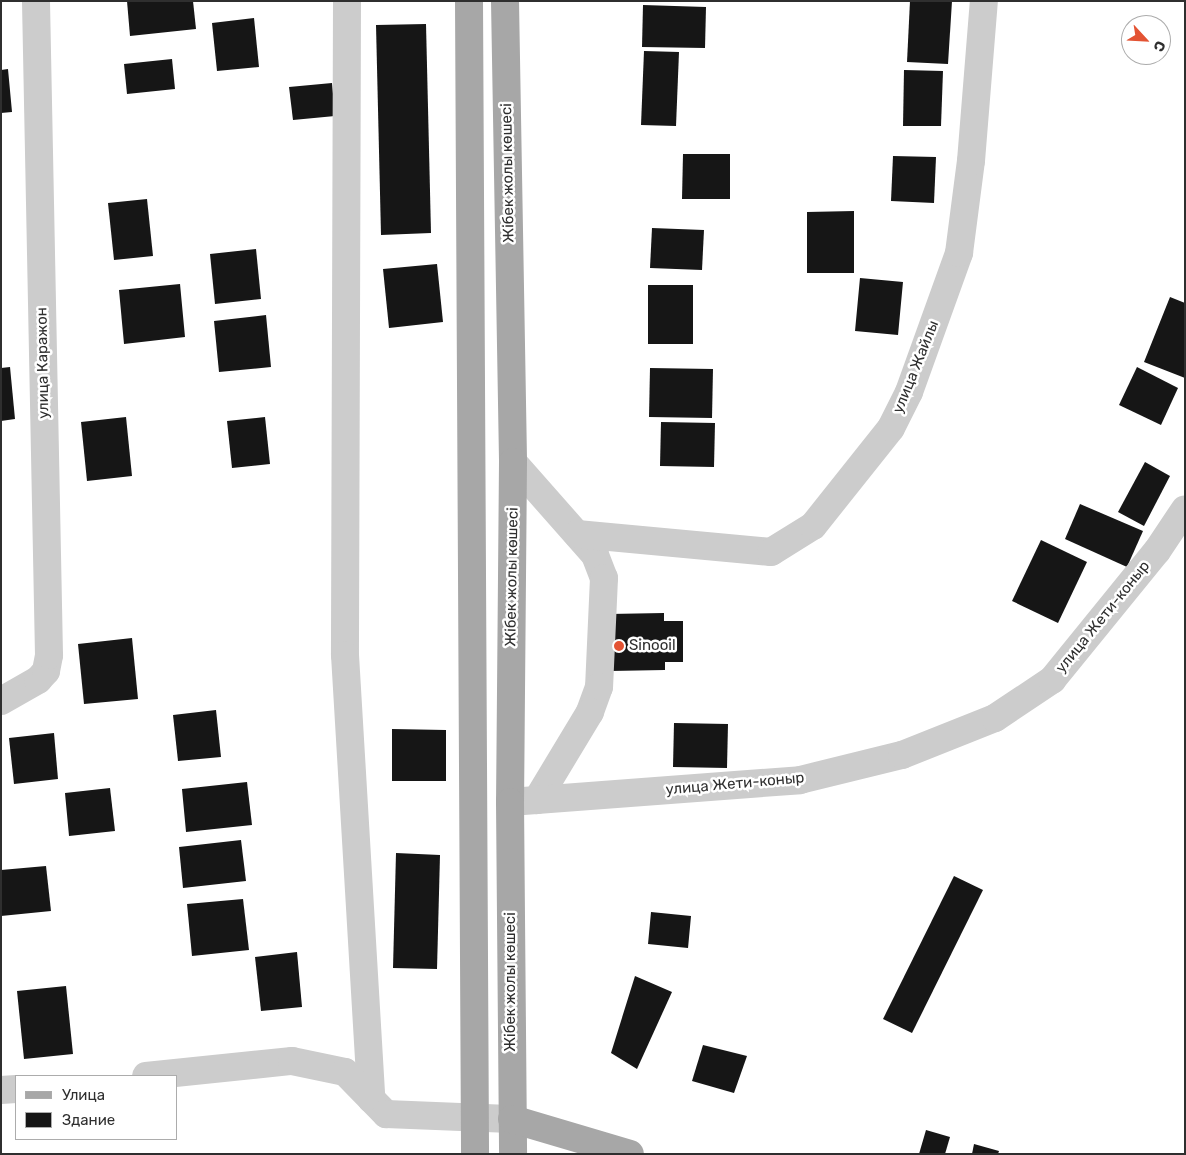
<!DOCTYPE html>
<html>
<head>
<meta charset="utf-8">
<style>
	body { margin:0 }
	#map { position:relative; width:1186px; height:1155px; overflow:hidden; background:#fff; font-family:Rubik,sans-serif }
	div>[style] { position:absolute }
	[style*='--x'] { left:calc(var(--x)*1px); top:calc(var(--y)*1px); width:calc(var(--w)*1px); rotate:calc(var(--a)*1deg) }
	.building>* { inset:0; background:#161616 }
	.minor>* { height:28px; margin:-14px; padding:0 14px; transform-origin:14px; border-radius:14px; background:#ccc }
	.major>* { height:28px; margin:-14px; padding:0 14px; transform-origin:14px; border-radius:14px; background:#a7a7a7 }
	.dots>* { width:14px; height:14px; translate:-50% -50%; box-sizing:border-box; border:2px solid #fff; border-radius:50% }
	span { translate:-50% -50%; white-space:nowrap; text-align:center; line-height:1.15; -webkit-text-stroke:5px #fff; paint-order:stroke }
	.street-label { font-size:15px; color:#2f2f2f }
	.poi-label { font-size:15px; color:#2f2f2f }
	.left { translate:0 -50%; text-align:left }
	.frame { position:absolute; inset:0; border:2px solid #2f2f2f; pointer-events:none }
	.legend { position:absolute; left:15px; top:1075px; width:162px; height:65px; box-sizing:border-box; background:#fff; border:1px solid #acacac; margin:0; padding:6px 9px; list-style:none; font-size:15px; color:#2f2f2f }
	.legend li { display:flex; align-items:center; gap:10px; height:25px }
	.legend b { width:25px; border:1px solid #acacac }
	.north { position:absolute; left:1121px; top:15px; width:50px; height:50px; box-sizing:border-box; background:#fff; border:1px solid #acacac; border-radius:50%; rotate:115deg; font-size:14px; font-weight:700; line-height:20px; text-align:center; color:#2f2f2f }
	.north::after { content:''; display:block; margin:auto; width:18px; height:22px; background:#e35333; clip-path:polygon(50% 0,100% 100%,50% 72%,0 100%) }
</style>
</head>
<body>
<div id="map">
	<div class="building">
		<div style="clip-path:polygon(127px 1px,193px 1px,196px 29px,130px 36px)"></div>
		<div style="clip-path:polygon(910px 1px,952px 1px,948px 64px,907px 62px)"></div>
		<div style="clip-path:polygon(643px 5px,706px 7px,705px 48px,642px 47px)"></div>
		<div style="clip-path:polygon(254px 18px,259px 67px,217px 71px,212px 23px)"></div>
		<div style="clip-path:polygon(426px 24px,431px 233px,381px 235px,376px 25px)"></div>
		<div style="clip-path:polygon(644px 51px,679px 52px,676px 126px,641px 125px)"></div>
		<div style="clip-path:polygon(172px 59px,175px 89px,127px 94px,124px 64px)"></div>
		<div style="clip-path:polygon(8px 69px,12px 112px,1px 113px,1px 70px)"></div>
		<div style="clip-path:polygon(904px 70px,943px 71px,941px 126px,903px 126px)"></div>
		<div style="clip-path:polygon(332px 83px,335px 116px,293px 120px,289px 87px)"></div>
		<div style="clip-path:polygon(683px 154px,730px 154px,730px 199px,682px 199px)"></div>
		<div style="clip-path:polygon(893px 156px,936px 157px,934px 203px,891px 201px)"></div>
		<div style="clip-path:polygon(147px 199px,153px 256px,114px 260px,108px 203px)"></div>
		<div style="clip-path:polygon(854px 211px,854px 273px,807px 273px,807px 212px)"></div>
		<div style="clip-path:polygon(652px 228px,704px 230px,702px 270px,650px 268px)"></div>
		<div style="clip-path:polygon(256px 249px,261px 299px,215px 304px,210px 254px)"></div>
		<div style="clip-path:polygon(437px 264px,443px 322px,389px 328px,383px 269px)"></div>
		<div style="clip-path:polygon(860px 278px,903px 282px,898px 335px,855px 331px)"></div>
		<div style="clip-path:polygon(180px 284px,185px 337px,124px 344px,119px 290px)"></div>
		<div style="clip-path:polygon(648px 285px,693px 285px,693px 344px,648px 344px)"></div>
		<div style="clip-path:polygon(1170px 297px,1185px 303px,1185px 378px,1144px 362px)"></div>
		<div style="clip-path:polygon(266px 315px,271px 367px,219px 372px,214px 321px)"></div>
		<div style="clip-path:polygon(10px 367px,15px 419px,1px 421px,1px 368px)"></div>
		<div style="clip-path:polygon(1137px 367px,1178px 388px,1161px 425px,1119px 405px)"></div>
		<div style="clip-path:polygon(650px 368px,713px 369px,712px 418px,649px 417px)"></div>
		<div style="clip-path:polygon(126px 417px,132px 476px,87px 481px,81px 422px)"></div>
		<div style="clip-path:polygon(265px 417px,270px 464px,232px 468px,227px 421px)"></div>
		<div style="clip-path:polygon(661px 422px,715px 423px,714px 467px,660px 466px)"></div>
		<div style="clip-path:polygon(1145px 462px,1170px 476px,1144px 526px,1118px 512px)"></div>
		<div style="clip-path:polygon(1080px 504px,1143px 531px,1127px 567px,1065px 539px)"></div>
		<div style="clip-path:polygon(1041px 540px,1087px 562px,1058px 623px,1012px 601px)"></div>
		<div style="clip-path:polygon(664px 613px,664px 621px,683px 621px,683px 662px,665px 662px,665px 670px,610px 671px,609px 614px)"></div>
		<div style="clip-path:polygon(132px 638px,138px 699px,84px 704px,78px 644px)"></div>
		<div style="clip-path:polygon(216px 710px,221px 757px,178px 761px,173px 715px)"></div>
		<div style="clip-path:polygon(674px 723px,728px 724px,727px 768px,673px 767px)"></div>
		<div style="clip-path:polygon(392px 729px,446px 730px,446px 781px,392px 781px)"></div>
		<div style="clip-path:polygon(54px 733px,58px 779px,14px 784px,9px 738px)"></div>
		<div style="clip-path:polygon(247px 782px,252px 825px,186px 832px,182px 789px)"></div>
		<div style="clip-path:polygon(110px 788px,115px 831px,69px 836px,65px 793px)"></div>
		<div style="clip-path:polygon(241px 840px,246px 881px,183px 888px,179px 847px)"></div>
		<div style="clip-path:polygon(396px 853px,440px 855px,437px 969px,393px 968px)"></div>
		<div style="clip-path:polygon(46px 866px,51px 911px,1px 916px,1px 870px)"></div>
		<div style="clip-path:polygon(954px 876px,983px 890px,912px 1033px,883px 1019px)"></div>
		<div style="clip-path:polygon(243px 899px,249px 950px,192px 956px,187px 904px)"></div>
		<div style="clip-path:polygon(651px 912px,691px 916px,688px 948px,648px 944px)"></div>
		<div style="clip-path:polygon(297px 952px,302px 1007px,261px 1011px,255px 957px)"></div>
		<div style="clip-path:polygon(635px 976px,672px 992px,637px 1069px,611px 1053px)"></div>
		<div style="clip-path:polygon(66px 986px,73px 1054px,24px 1059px,17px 991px)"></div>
		<div style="clip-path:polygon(703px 1045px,747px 1056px,734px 1093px,692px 1081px)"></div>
		<div style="clip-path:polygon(926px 1130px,950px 1137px,945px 1154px,919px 1154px)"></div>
		<div style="clip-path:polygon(974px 1144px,999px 1151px,998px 1154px,972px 1154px)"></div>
	</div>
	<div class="minor">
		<div style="--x:347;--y:1;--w:654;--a:90.18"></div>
		<div style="--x:345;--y:655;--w:445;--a:86.6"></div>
		<div style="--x:513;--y:462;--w:124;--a:48.6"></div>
		<div style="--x:595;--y:555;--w:25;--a:69"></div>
		<div style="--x:604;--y:578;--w:109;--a:92.6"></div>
		<div style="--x:599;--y:687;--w:27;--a:110"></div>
		<div style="--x:590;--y:712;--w:103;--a:121.1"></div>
		<div style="--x:577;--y:534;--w:195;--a:5.3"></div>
		<div style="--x:771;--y:552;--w:49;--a:-31.8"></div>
		<div style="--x:813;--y:526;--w:125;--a:-51.5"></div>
		<div style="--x:891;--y:428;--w:40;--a:-63.4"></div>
		<div style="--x:909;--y:392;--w:148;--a:-70.2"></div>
		<div style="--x:959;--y:253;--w:93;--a:-82.6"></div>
		<div style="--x:971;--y:161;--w:161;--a:-85.4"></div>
		<div style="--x:1;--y:701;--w:43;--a:-29.6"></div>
		<div style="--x:38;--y:680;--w:12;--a:-48"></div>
		<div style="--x:46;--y:671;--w:16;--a:-79"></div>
		<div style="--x:49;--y:655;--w:654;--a:-91.14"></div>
		<div style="--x:510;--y:802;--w:291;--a:-4.3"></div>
		<div style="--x:800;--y:780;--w:105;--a:-13.8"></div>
		<div style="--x:902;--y:755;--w:100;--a:-21.7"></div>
		<div style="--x:995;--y:718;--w:69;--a:-33.7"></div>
		<div style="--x:1052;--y:680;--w:166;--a:-50.9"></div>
		<div style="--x:1157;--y:551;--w:50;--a:-56.3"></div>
		<div style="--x:146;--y:1076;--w:147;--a:-5.9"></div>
		<div style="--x:292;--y:1061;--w:54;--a:11.7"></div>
		<div style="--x:345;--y:1072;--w:59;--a:45.7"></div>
		<div style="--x:386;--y:1114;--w:126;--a:2.3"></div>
		<div style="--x:1;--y:1090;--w:15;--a:-4"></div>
	</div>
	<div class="major">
		<div style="--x:469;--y:1;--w:1153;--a:89.7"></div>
		<div style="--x:505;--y:1;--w:461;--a:89"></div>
		<div style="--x:513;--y:462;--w:340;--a:90.5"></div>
		<div style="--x:510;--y:802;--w:352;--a:89.5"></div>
		<div style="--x:512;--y:1119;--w:123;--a:16.5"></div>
	</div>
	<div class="dots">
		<div style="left:619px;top:646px;background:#e35333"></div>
	</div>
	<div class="street-label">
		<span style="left:508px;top:173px;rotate:-91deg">Жібек жолы көшесі</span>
		<span style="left:43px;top:363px;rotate:-91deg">улица Каражон</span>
		<span style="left:916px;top:367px;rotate:-68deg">улица Жайлы</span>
		<span style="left:512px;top:577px;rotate:-89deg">Жібек жолы көшесі</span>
		<span style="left:1103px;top:617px;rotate:-51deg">улица Жети-коныр</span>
		<span style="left:735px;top:784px;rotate:-5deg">улица Жети-коныр</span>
		<span style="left:511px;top:982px;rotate:-90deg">Жібек жолы көшесі</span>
	</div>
	<div class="poi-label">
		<span class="left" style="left:629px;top:646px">Sinooil</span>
	</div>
	<div class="frame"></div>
	<ul class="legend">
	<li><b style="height:6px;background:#a7a7a7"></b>Улица</li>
	<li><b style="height:14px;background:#161616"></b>Здание</li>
	</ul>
	<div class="north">С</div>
</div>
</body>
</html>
